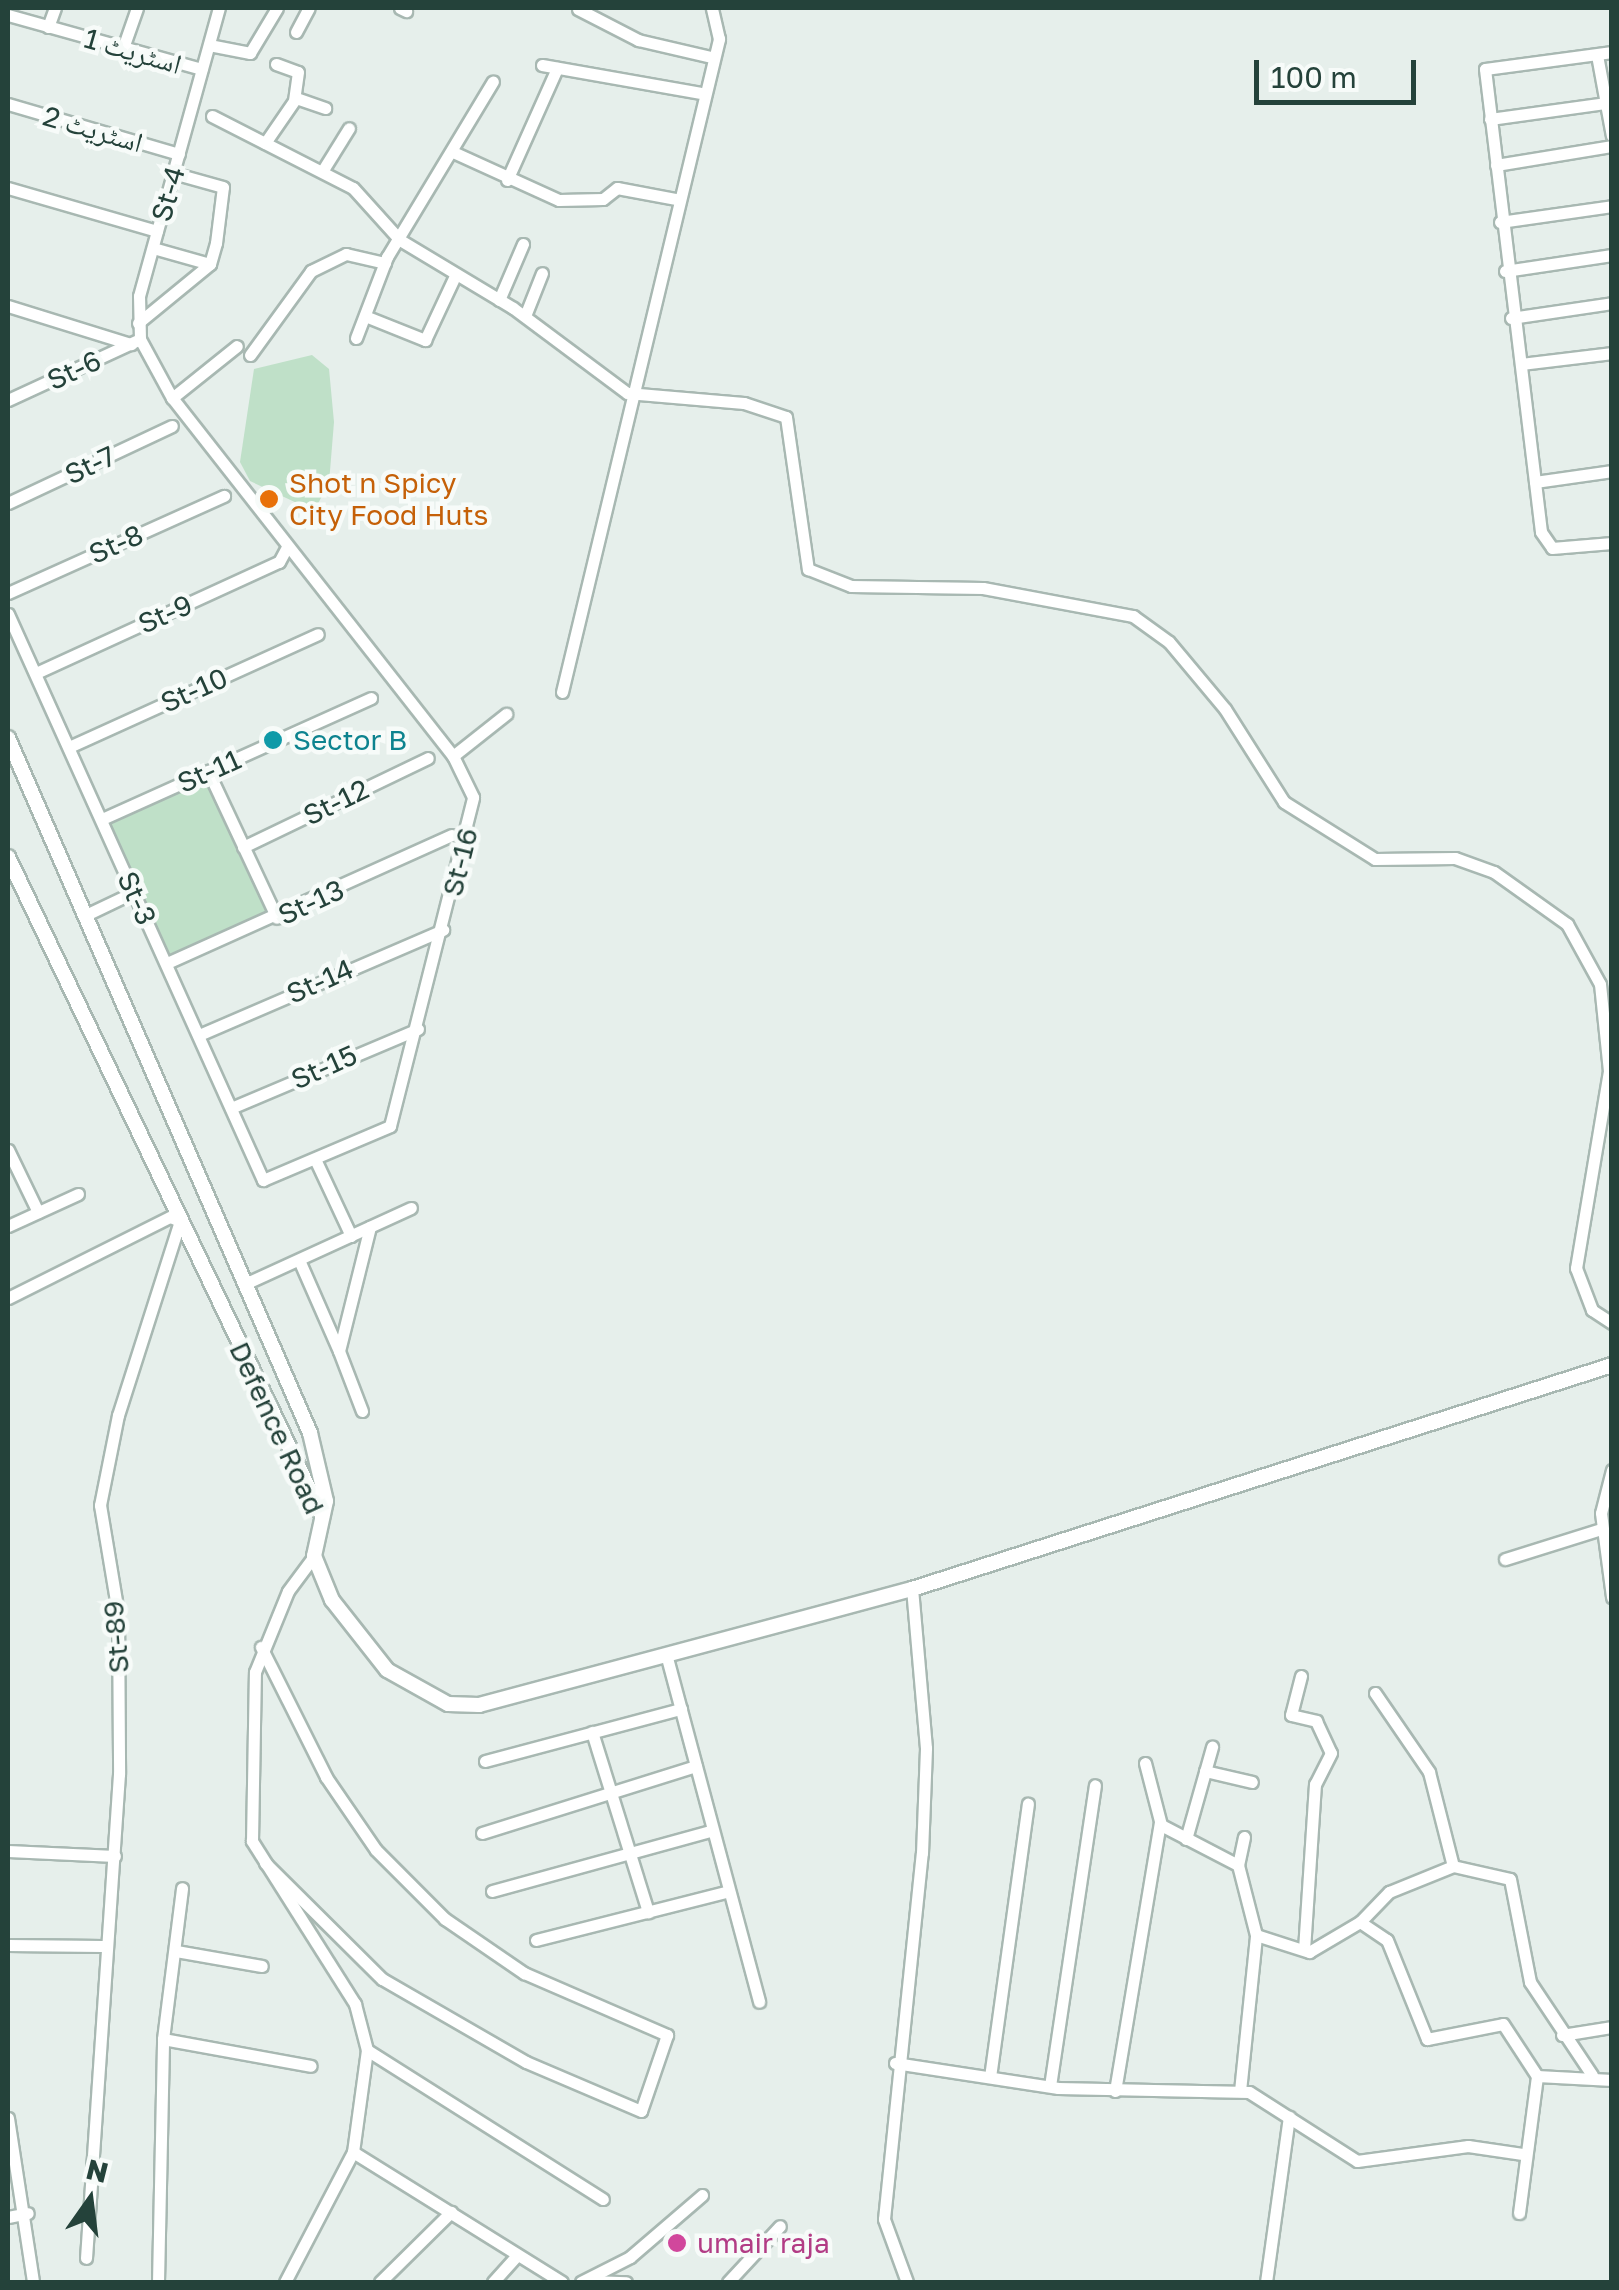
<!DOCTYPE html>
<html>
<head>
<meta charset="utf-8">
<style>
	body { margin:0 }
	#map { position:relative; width:1619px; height:2290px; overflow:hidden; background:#e6efeb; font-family:"Golos Text","Noto Naskh Arabic",sans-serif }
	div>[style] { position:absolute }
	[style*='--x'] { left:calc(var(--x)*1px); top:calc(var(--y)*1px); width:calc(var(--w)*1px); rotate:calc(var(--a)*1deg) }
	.green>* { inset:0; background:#bfe0c8 }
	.roads { filter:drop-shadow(2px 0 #a8b8b2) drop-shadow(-2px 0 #a8b8b2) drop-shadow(0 2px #a8b8b2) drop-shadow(0 -2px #a8b8b2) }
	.minor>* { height:11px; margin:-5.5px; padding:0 5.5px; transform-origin:5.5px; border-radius:5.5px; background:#fff }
	.tertiary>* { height:14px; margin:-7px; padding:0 7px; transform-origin:7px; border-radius:7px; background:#fff }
	.dots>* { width:28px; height:28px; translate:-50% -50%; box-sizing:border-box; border:5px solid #f7fbf9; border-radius:50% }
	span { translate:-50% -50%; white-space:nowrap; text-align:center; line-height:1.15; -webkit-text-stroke:9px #f7fbf9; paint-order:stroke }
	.street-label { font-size:28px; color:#24423a }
	.food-label { font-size:28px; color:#c56008 }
	.left { translate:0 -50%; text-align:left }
	.culture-label { font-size:28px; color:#0d838f }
	.hotel-label { font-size:28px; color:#b23c85 }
	.frame { position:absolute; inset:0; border:10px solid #24423a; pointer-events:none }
	.north { position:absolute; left:40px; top:2150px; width:100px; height:100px; -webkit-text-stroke:8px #f7fbf9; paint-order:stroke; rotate:14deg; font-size:28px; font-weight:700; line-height:40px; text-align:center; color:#24423a }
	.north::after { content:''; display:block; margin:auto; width:35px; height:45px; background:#24423a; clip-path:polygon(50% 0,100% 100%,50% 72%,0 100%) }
	.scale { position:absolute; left:1254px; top:60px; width:162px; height:45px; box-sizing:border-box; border:5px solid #24423a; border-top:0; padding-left:12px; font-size:30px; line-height:35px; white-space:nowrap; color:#24423a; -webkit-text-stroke:8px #f7fbf9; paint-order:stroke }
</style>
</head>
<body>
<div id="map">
	<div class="green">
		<div style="clip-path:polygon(312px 355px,329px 369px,334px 422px,329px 483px,314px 511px,250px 481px,240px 462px,254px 369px)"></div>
		<div style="clip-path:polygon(208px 771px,277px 918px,167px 963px,102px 819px)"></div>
	</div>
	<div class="roads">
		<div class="minor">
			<div style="--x:400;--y:8;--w:7;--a:27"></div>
			<div style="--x:578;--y:9;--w:68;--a:27.3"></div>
			<div style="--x:638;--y:40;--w:75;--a:13.1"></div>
			<div style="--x:8;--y:15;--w:201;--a:15.6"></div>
			<div style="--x:48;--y:27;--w:20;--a:-70"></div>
			<div style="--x:296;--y:32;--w:27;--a:-62"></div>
			<div style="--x:209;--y:45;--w:42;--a:11"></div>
			<div style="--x:250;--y:53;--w:52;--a:-59"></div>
			<div style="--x:123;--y:48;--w:42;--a:-70.7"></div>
			<div style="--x:1612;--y:52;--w:128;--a:172.4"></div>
			<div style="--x:1485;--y:69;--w:466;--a:83.1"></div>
			<div style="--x:1541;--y:532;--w:19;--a:55"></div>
			<div style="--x:1552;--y:548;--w:60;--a:-4.8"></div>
			<div style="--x:1597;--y:55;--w:82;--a:79.5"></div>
			<div style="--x:276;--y:64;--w:23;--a:20"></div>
			<div style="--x:298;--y:72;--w:27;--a:98"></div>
			<div style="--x:542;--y:65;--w:160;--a:10"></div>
			<div style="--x:8;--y:104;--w:178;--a:16.3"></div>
			<div style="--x:212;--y:116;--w:158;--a:27.1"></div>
			<div style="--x:353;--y:188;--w:70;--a:47.9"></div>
			<div style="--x:400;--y:240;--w:132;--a:31"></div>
			<div style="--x:513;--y:308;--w:142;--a:36.7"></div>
			<div style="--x:627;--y:393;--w:117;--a:4.9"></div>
			<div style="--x:744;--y:403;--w:44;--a:18.4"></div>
			<div style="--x:786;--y:417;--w:154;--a:81.8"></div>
			<div style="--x:808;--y:569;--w:46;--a:21.6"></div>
			<div style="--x:851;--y:586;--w:132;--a:0.9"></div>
			<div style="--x:983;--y:588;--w:153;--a:10.6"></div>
			<div style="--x:1133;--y:616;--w:44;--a:35.8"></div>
			<div style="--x:1169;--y:642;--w:87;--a:50.1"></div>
			<div style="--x:1225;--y:709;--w:110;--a:57.6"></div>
			<div style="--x:1284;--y:802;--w:107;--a:32.1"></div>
			<div style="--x:1375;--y:859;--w:80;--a:-0.7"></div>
			<div style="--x:1455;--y:858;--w:41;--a:19.7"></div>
			<div style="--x:1494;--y:872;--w:90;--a:35.5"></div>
			<div style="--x:1567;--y:924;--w:68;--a:61.2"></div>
			<div style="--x:1600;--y:984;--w:87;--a:84.1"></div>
			<div style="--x:1609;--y:1071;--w:200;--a:99.5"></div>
			<div style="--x:1576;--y:1268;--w:45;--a:69.1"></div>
			<div style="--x:1592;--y:1310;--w:24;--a:33"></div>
			<div style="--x:1490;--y:119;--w:123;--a:-7.9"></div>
			<div style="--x:265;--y:143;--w:55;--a:-55.4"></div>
			<div style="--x:296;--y:98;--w:31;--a:19"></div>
			<div style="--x:453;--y:152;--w:116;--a:24.4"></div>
			<div style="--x:559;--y:200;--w:44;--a:-1.3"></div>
			<div style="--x:603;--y:199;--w:18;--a:-38"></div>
			<div style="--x:617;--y:188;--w:59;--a:10.7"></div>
			<div style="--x:1496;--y:165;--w:118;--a:-9.3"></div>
			<div style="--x:323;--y:170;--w:49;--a:-58.2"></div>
			<div style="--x:507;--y:180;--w:123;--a:-65.9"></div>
			<div style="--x:8;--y:188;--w:155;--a:16.1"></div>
			<div style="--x:1500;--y:222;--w:113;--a:-8.1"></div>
			<div style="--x:153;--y:248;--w:59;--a:15.7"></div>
			<div style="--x:1505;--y:271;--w:108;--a:-8.5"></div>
			<div style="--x:499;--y:300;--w:61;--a:-66.8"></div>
			<div style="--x:8;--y:306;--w:129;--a:17.2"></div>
			<div style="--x:365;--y:316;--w:65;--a:21.8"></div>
			<div style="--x:425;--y:340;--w:71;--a:-64.9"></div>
			<div style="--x:525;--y:316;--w:46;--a:-68.4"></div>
			<div style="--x:1511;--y:318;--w:102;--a:-8.4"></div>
			<div style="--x:138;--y:323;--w:93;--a:-39.3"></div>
			<div style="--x:210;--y:264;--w:22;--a:-74"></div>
			<div style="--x:216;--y:243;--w:56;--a:-82.9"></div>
			<div style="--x:223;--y:187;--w:52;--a:-164.4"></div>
			<div style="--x:356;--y:338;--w:87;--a:-69.1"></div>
			<div style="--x:387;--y:257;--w:205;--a:-58.9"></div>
			<div style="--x:250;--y:355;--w:104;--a:-54"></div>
			<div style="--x:311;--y:271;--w:39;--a:-26"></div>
			<div style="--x:346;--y:254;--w:40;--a:13"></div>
			<div style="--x:1521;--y:364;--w:92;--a:-6.9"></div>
			<div style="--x:172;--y:398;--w:83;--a:-38.7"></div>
			<div style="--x:8;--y:400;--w:145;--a:-24.8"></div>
			<div style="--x:1535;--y:482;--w:78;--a:-8.1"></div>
			<div style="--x:8;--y:503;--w:181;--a:-25.2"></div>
			<div style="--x:8;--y:593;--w:237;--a:-24.2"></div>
			<div style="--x:8;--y:614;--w:621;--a:65.75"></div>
			<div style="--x:263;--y:1180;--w:138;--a:-23"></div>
			<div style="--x:390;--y:1126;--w:339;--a:-75.8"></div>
			<div style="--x:473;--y:797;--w:46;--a:-116"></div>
			<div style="--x:453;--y:756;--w:455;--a:-128.1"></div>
			<div style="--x:172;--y:398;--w:67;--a:-118.5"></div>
			<div style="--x:140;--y:339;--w:43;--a:-91.3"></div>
			<div style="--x:139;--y:296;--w:299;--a:-74.5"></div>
			<div style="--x:36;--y:673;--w:267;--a:-24.6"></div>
			<div style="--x:279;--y:562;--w:17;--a:-62"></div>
			<div style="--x:562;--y:692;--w:672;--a:-76.48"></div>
			<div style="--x:719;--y:39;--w:32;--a:-103"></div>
			<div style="--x:69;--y:747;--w:273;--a:-24.4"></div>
			<div style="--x:453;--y:756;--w:68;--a:-38.4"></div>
			<div style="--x:208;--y:771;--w:162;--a:64.9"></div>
			<div style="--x:102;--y:819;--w:295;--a:-24.2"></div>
			<div style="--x:243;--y:847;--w:205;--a:-25.7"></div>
			<div style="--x:90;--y:913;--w:49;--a:-25.5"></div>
			<div style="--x:167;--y:963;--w:312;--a:-24.2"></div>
			<div style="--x:199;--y:1035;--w:266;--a:-23.3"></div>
			<div style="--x:231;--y:1108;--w:203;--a:-22.9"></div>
			<div style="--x:8;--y:1150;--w:69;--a:64.2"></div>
			<div style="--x:315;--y:1159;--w:85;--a:64.9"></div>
			<div style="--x:8;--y:1226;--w:77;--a:-24.6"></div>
			<div style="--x:299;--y:1260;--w:99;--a:66.3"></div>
			<div style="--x:249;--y:1282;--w:178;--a:-24.6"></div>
			<div style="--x:8;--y:1298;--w:181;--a:-26.6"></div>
			<div style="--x:170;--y:1217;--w:11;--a:22"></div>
			<div style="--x:180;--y:1221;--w:204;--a:107.7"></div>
			<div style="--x:118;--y:1415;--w:92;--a:101.3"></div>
			<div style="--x:100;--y:1505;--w:109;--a:80.5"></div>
			<div style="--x:118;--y:1613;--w:161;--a:89.6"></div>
			<div style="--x:119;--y:1774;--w:485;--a:93.9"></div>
			<div style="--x:362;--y:1411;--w:64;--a:-111"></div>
			<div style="--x:339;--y:1351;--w:128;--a:-76"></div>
			<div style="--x:1612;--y:1470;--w:44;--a:104.3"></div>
			<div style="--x:1601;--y:1513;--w:85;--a:82.5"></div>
			<div style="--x:1505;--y:1559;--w:101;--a:-17.4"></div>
			<div style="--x:261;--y:1647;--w:145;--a:63.4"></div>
			<div style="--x:326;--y:1777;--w:88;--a:55.6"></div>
			<div style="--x:376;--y:1850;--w:98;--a:45"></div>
			<div style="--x:445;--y:1919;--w:96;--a:34.4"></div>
			<div style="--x:524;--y:1973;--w:156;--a:23.4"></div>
			<div style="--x:667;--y:2035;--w:80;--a:108.9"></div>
			<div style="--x:641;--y:2111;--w:125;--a:-156.9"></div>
			<div style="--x:526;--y:2062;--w:166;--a:-150"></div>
			<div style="--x:382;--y:1979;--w:165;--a:-135.2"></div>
			<div style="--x:666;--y:1654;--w:360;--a:75"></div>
			<div style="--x:1301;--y:1676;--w:40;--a:104.4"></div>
			<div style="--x:1291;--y:1715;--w:26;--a:13"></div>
			<div style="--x:1316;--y:1721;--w:35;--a:65"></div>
			<div style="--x:1331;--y:1753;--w:35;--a:117"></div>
			<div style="--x:1315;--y:1784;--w:166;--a:93.8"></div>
			<div style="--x:1375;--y:1693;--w:96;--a:55.6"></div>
			<div style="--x:1429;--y:1772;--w:97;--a:75.7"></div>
			<div style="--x:592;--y:1732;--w:189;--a:72.7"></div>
			<div style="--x:485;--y:1761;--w:203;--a:-14.9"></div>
			<div style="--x:1145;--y:1763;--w:64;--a:75.5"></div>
			<div style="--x:1161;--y:1825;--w:87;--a:27.5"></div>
			<div style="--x:1205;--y:1771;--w:48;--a:13.2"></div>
			<div style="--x:482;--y:1833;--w:224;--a:-17.4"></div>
			<div style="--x:1244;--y:1837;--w:29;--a:102"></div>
			<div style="--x:1238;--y:1865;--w:72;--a:75.6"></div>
			<div style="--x:1256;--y:1935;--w:56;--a:17.8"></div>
			<div style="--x:1309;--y:1952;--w:59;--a:-30.5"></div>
			<div style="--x:1360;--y:1922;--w:32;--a:34"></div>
			<div style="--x:1387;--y:1940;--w:107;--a:68"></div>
			<div style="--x:1427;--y:2039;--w:77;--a:-11.2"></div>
			<div style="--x:1503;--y:2024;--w:62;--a:56.8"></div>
			<div style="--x:1537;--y:2076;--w:75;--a:3.1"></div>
			<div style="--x:1186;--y:1839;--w:96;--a:-74.2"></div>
			<div style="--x:8;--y:1851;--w:107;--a:2.7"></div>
			<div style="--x:492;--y:1891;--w:229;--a:-15.4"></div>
			<div style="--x:1360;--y:1922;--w:42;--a:-46"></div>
			<div style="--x:1389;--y:1892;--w:69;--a:-22.1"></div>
			<div style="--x:1453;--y:1866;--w:58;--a:12.8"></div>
			<div style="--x:1510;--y:1879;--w:105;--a:79"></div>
			<div style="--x:1530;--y:1982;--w:112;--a:56.3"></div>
			<div style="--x:536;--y:1940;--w:199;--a:-14.2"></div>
			<div style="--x:8;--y:1945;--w:94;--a:0.6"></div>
			<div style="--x:176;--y:1951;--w:87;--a:9.9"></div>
			<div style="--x:1562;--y:2035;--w:51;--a:-9.1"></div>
			<div style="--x:163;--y:2039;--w:150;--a:10.3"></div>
			<div style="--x:367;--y:2050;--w:279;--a:32.3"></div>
			<div style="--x:895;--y:2063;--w:165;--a:8.7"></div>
			<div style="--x:1058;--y:2088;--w:191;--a:1.2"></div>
			<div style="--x:1249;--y:2092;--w:128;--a:32.6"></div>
			<div style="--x:1357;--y:2161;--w:112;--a:-7.7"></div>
			<div style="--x:1468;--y:2146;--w:55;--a:8.4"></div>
			<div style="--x:990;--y:2077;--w:276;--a:-82.1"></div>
			<div style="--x:1050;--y:2086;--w:304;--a:-81.5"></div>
			<div style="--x:1115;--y:2091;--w:272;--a:-80.5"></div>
			<div style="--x:1240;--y:2091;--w:157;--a:-84.1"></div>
			<div style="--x:8;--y:2118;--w:166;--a:81.3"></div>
			<div style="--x:353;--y:2152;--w:246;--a:31.9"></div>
			<div style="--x:1519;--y:2213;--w:138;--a:-82.5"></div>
			<div style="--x:8;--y:2217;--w:20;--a:-11"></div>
			<div style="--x:590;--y:2281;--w:36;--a:2"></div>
			<div style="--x:158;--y:2282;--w:243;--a:-88.8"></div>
			<div style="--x:163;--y:2039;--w:152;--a:-82.8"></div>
			<div style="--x:285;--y:2282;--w:147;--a:-62.4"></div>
			<div style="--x:353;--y:2152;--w:103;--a:-82.2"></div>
			<div style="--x:367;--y:2050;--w:48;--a:-104.6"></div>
			<div style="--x:355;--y:2004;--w:193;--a:-122.3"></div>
			<div style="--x:252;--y:1841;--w:169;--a:-89"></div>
			<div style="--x:255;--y:1672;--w:87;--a:-67.8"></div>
			<div style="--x:288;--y:1591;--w:44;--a:-53.4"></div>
			<div style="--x:380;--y:2282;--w:100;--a:-44.6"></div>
			<div style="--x:493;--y:2282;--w:36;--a:-48"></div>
			<div style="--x:581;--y:2282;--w:55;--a:-27"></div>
			<div style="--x:630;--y:2257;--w:95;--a:-40.7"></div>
			<div style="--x:728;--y:2282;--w:76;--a:-47.1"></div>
			<div style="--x:907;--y:2282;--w:67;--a:-110.1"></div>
			<div style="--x:884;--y:2219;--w:368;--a:-84.1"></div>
			<div style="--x:922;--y:1853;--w:105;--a:-87.8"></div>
			<div style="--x:926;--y:1748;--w:160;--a:-95"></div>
			<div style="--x:1266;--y:2282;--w:167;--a:-82.1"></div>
		</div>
		<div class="tertiary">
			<div style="--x:8;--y:738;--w:758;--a:66.51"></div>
			<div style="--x:310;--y:1433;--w:70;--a:76.8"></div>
			<div style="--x:326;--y:1501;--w:56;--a:102.3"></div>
			<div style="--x:314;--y:1556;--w:48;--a:67.8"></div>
			<div style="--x:332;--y:1600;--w:89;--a:51.8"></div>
			<div style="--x:387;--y:1670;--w:70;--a:29.1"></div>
			<div style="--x:448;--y:1704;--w:31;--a:2"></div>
			<div style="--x:479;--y:1705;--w:448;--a:-15"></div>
			<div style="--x:912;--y:1589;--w:735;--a:-17.74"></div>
			<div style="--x:8;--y:857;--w:730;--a:64.52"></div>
		</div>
	</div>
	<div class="dots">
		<div style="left:269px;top:499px;background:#e8710a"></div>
		<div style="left:273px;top:740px;background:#0f9aa8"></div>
		<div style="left:677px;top:2243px;background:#d1479c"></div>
	</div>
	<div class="street-label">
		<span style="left:133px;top:51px;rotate:16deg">اسٹریٹ 1</span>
		<span style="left:93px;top:129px;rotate:16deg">اسٹریٹ 2</span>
		<span style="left:168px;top:194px;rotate:-74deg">St-4</span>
		<span style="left:74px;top:370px;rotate:-25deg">St-6</span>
		<span style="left:90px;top:465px;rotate:-25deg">St-7</span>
		<span style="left:116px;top:544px;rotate:-24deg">St-8</span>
		<span style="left:165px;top:614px;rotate:-24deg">St-9</span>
		<span style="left:194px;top:690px;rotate:-24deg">St-10</span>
		<span style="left:209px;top:771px;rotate:-24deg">St-11</span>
		<span style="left:336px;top:802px;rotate:-26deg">St-12</span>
		<span style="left:460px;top:862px;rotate:-76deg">St-16</span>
		<span style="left:137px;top:898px;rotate:66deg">St-3</span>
		<span style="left:311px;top:902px;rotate:-25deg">St-13</span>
		<span style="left:320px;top:981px;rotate:-24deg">St-14</span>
		<span style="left:324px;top:1067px;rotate:-24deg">St-15</span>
		<span style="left:277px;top:1428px;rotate:65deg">Defence Road</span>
		<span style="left:116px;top:1637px;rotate:-95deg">St-89</span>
	</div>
	<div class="food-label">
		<span class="left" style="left:289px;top:499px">Shot n Spicy<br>City Food Huts</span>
	</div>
	<div class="culture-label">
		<span class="left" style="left:293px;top:740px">Sector B</span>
	</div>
	<div class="hotel-label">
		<span class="left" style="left:697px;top:2243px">umair raja</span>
	</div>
	<div class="frame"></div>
	<div class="north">N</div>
	<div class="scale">100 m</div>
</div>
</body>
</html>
